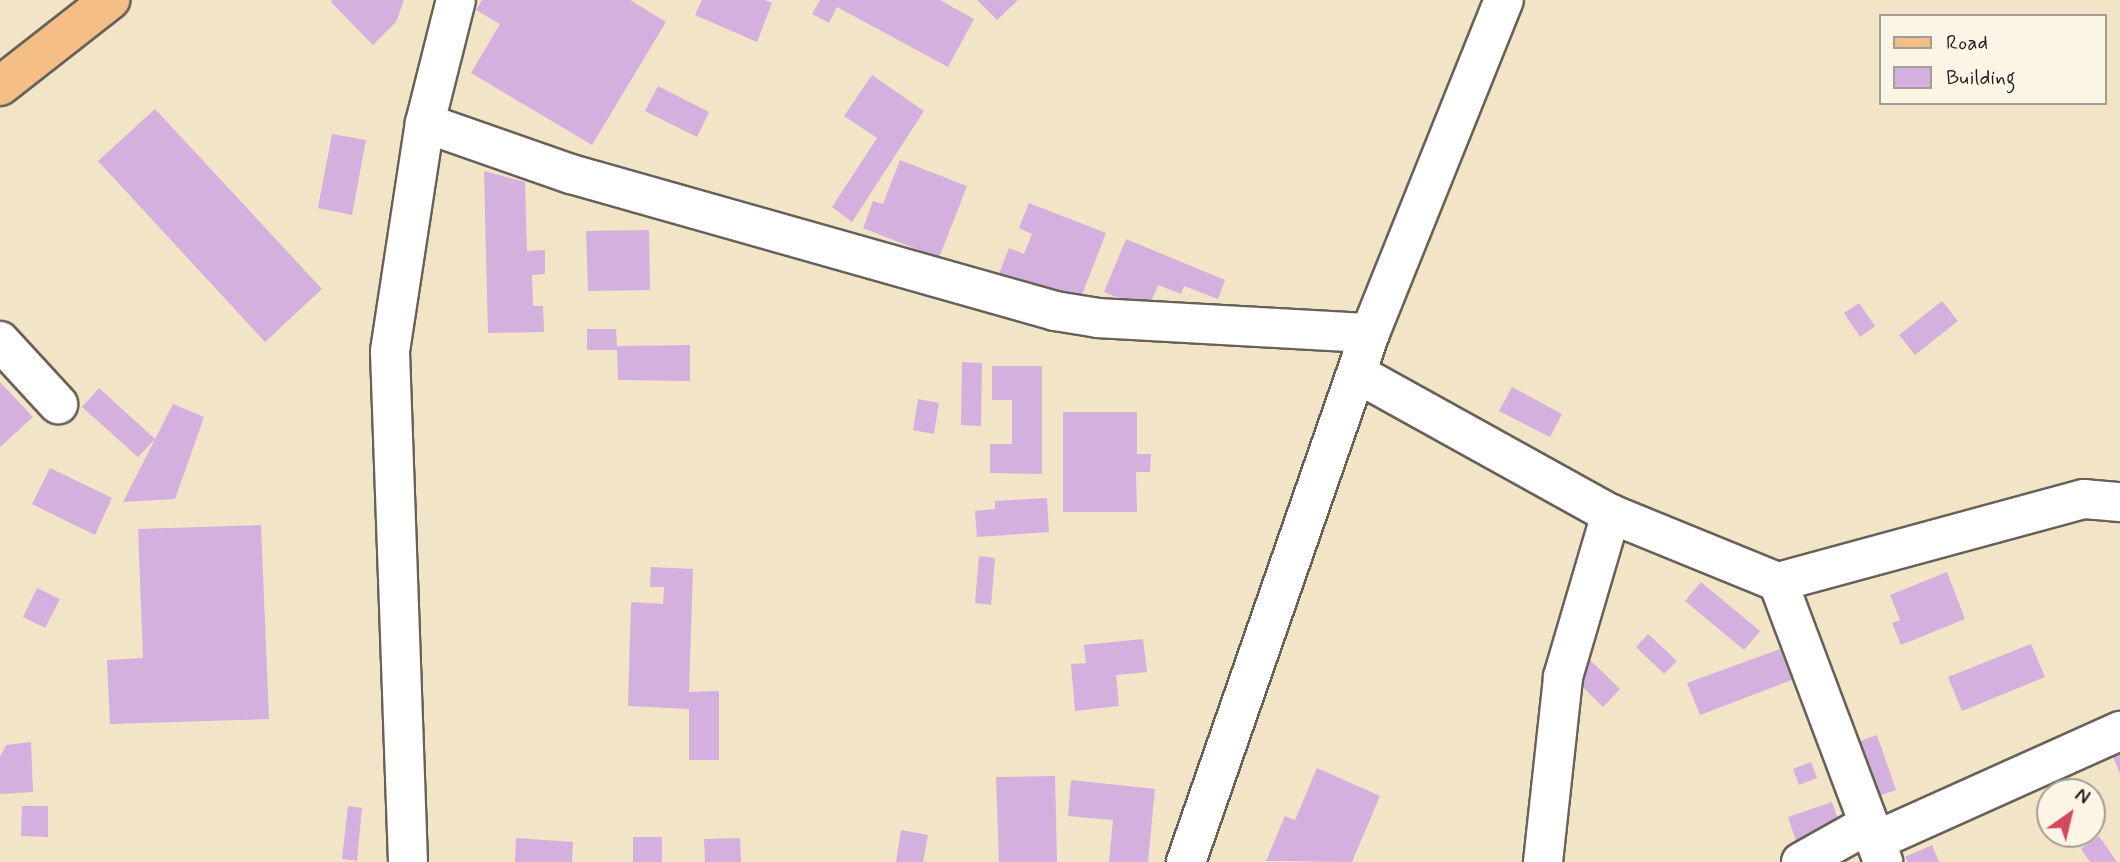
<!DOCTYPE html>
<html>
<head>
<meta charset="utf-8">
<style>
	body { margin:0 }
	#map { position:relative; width:2120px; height:862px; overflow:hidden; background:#f2e4c7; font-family:Mynerve,sans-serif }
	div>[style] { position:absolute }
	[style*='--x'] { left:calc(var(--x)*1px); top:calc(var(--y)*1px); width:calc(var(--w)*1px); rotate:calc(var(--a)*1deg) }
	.building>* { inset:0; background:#d3b0de }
	.roads { filter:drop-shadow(2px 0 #676258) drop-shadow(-2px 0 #676258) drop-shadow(0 2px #676258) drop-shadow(0 -2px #676258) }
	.minor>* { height:38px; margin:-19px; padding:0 19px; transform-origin:19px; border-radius:19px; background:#fff }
	.tertiary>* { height:38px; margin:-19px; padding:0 19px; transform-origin:19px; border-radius:19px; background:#fff }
	.primary>* { height:38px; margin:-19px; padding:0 19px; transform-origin:19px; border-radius:19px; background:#f6be87 }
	span { translate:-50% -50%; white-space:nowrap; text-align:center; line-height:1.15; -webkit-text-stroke:5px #fcf5e5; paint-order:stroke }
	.legend { position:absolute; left:1879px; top:14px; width:228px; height:91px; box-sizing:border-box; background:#fcf5e5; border:2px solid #a29e95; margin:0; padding:9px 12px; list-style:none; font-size:21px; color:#1c1c1c }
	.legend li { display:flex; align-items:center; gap:14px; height:35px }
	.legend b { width:35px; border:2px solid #a29e95 }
	.north { position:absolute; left:2036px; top:778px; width:70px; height:70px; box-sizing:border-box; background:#fcf5e5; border:2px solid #a29e95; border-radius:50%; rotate:34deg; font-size:19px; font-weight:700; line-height:28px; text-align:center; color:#1c1c1c }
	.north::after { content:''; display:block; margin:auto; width:24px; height:32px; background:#d1495b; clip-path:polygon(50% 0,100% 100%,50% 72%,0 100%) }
</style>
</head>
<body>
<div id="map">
	<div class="building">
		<div style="clip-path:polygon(332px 0,404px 0,396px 22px,373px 45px,331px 2px)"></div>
		<div style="clip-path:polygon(482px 0,630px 0,666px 22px,592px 145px,471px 73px,500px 24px,476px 10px)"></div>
		<div style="clip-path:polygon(702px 0,765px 0,772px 3px,757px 42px,695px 15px)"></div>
		<div style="clip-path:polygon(820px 0,940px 0,974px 19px,948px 67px,837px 7px,829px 23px,812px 14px)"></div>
		<div style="clip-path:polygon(977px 0,1018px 0,997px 20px)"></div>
		<div style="clip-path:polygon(872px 75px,924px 111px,852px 222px,832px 207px,877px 138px,844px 116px)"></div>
		<div style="clip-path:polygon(658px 86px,709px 112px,697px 137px,645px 111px)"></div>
		<div style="clip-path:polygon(155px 109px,322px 289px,265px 342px,98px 161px)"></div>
		<div style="clip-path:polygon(332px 134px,366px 140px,352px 215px,318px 208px)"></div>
		<div style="clip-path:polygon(900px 160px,967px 186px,939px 258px,863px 228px,873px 201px,883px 204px)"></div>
		<div style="clip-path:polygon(484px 171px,525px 182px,527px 251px,545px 250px,545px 274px,532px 275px,533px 306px,543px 306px,544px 332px,488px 333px)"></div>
		<div style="clip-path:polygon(1029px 203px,1106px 233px,1078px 305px,999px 274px,1009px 248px,1024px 254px,1032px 234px,1019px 228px)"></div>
		<div style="clip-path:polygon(649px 230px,650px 290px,588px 291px,586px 231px)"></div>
		<div style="clip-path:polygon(1126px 239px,1225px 280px,1218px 299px,1184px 286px,1181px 294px,1158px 285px,1148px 310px,1104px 292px)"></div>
		<div style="clip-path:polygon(1942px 301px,1958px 321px,1915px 355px,1899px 335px)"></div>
		<div style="clip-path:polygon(1859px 303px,1875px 326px,1860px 337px,1844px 313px)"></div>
		<div style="clip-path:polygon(587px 329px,616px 329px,617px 346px,690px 345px,690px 381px,618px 380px,617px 350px,587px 350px)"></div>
		<div style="clip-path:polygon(962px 362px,982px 363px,981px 426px,961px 425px)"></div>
		<div style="clip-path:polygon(992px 366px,1042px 366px,1042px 474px,990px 473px,990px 444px,1012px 444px,1012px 400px,992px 400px)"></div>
		<div style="clip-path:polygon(0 382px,33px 417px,0 447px)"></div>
		<div style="clip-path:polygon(1512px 387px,1562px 414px,1550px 437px,1499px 411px)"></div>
		<div style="clip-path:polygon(99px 388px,155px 439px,138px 457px,82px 407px)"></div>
		<div style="clip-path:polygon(918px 399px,939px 403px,934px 434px,913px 430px)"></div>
		<div style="clip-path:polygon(173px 404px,204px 417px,175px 499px,123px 502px)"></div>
		<div style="clip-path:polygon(1063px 412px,1137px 412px,1137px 454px,1151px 454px,1150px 472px,1136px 472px,1137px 512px,1063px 512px)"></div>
		<div style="clip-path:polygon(50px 468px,112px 498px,95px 535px,32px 504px)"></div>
		<div style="clip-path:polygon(1047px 498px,1049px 532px,977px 537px,975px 511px,995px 509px,995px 501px)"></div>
		<div style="clip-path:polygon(261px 525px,269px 719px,110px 724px,107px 660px,143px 658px,138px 529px)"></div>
		<div style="clip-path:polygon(979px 556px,995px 558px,991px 605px,975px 603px)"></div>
		<div style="clip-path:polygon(651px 567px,693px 569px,689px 692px,719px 691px,719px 760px,689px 760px,689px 709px,628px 706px,631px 602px,663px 604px,664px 587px,650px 587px)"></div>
		<div style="clip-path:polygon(1947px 572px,1965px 619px,1901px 645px,1892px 623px,1900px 620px,1890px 595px)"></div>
		<div style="clip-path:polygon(1701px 582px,1760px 631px,1744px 650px,1685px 601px)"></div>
		<div style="clip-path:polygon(37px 588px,60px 599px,45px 628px,23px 617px)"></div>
		<div style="clip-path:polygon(1648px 634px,1677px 661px,1664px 674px,1636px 647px)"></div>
		<div style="clip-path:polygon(1143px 639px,1147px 672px,1116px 675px,1119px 706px,1075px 711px,1071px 664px,1086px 663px,1084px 645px)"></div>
		<div style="clip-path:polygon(2031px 644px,2045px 677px,1962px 711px,1948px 677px)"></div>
		<div style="clip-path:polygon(1780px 649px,1792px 680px,1700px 715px,1687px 683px)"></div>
		<div style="clip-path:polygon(1584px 654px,1620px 689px,1603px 707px,1567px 672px)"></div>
		<div style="clip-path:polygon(1877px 735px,1896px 790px,1873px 798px,1855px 743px)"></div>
		<div style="clip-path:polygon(2120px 738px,2120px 774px,2107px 742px)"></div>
		<div style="clip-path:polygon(31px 742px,33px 792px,0 794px,0 757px,6px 745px)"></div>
		<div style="clip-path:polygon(1811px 762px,1817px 778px,1799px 785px,1793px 769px)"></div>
		<div style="clip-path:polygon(1317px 768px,1380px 796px,1352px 862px,1266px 861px,1285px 816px,1295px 820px)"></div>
		<div style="clip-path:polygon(1055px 776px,1057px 862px,999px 862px,996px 777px)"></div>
		<div style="clip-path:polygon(1071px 780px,1155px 789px,1148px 862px,1109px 862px,1113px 820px,1068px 816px)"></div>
		<div style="clip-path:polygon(1832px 802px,1840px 826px,1796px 841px,1788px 817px)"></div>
		<div style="clip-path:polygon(22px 806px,48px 806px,48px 837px,21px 836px)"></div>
		<div style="clip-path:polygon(348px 806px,362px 808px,357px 861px,342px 859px)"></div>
		<div style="clip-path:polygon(901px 830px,928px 835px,923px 862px,896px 862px)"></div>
		<div style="clip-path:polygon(2099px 836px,2117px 862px,2090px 862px,2081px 849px)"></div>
		<div style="clip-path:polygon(633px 837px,662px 837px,662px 862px,633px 862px)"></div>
		<div style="clip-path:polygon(516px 838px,573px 842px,572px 862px,515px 862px)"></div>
		<div style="clip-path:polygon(740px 838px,741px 862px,705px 862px,704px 839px)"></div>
		<div style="clip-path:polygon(1932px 845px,1939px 862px,1908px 862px,1905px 857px)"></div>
	</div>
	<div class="roads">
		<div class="minor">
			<div style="--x:425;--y:123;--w:155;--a:19.3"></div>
			<div style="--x:571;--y:174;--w:503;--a:15.8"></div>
			<div style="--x:1055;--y:311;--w:44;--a:9.2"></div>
			<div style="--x:1098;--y:318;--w:272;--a:3.2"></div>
			<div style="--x:0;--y:341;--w:86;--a:47.4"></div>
			<div style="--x:1358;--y:374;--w:289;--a:29"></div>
			<div style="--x:1611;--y:514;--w:180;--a:22.2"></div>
			<div style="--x:1778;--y:582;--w:317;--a:-15.2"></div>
			<div style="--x:2084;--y:499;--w:36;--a:5"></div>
			<div style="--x:1778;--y:582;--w:299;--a:69.4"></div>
			<div style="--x:1875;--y:841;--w:269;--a:-24.2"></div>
			<div style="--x:1543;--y:862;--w:186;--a:-83.8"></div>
			<div style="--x:1563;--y:677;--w:170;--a:-73.6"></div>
			<div style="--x:1801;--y:862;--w:78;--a:-29.2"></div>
		</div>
		<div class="tertiary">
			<div style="--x:408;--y:862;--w:511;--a:-92.02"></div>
			<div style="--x:390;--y:351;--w:231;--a:-81.3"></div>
			<div style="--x:425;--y:123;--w:127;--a:-75.9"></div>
			<div style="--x:1186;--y:862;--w:560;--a:-70.82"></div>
			<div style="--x:1370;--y:333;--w:359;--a:-68.1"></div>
		</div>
		<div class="primary">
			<div style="--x:0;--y:86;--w:140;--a:-38"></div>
		</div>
	</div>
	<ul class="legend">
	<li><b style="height:9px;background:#f6be87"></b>Road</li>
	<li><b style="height:19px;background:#d3b0de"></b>Building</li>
	</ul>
	<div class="north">N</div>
</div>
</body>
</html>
